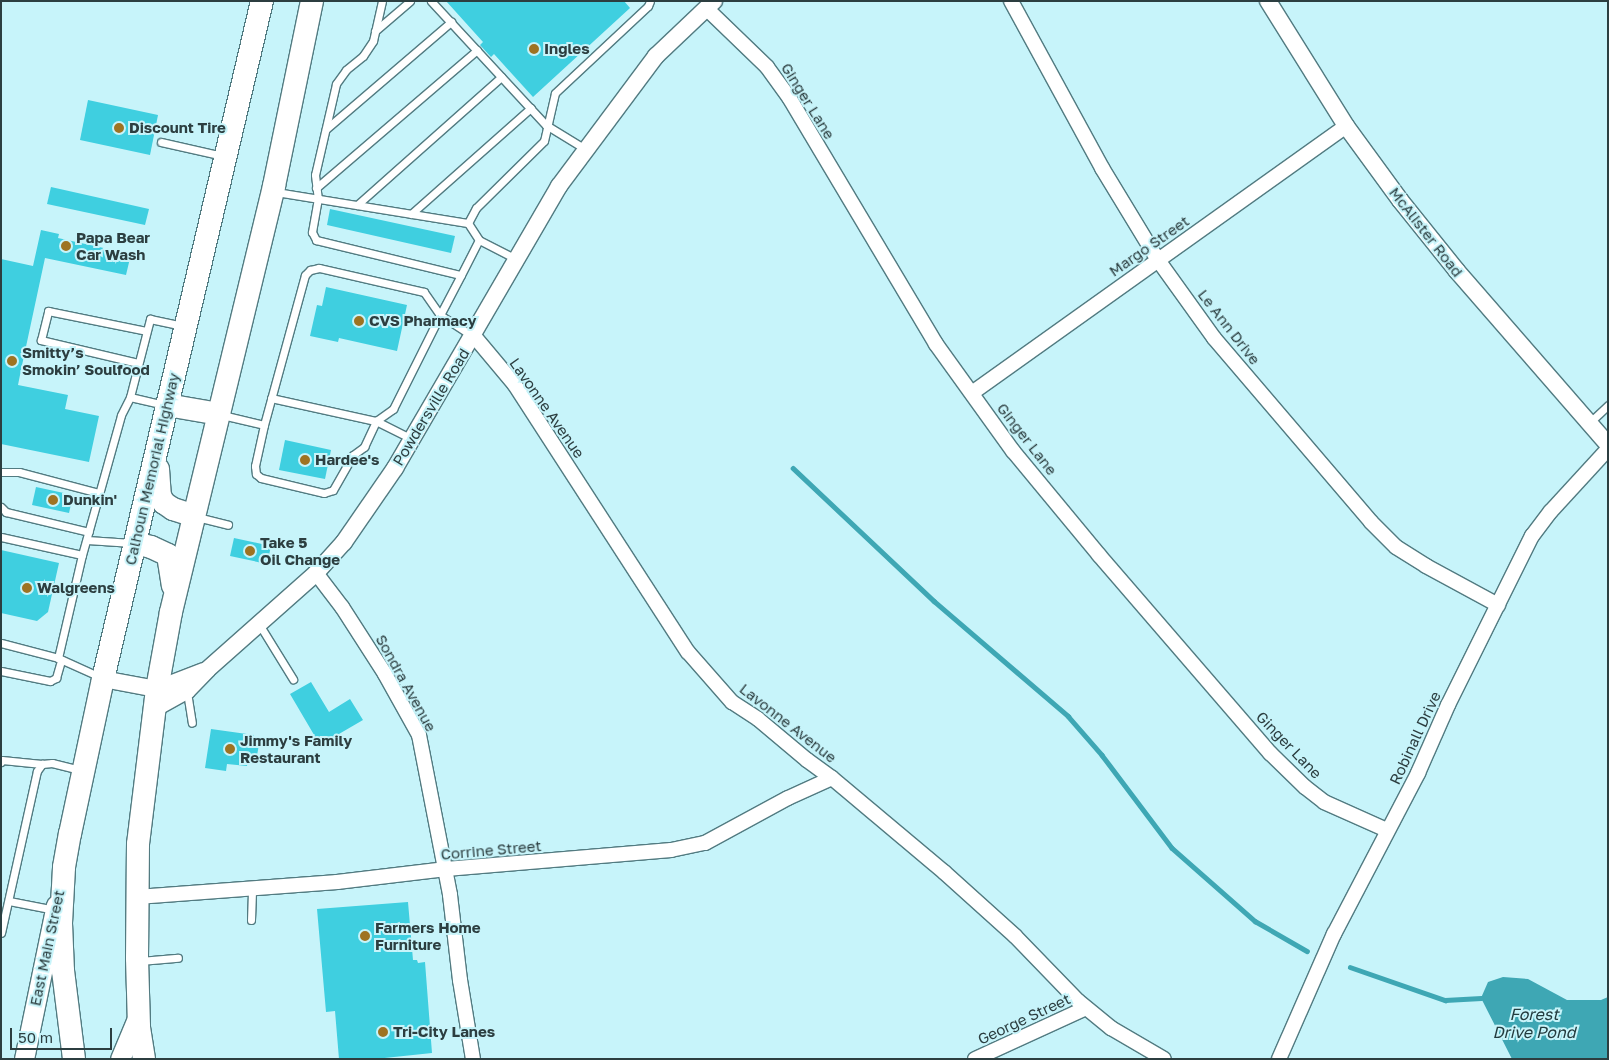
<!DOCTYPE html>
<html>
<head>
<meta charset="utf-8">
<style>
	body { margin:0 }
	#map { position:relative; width:1609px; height:1060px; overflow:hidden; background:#c7f4fa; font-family:"Golos Text",sans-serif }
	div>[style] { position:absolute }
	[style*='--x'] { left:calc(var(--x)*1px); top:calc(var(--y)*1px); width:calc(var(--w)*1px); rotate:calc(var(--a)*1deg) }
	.water>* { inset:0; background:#3ea7b4 }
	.stream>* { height:4.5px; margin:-2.25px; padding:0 2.25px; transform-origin:2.25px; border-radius:2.25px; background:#3ea7b4 }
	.building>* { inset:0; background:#3fcfe0 }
	.roads { filter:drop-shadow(1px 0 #527b81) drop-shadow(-1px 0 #527b81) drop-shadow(0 1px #527b81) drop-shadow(0 -1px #527b81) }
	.service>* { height:7px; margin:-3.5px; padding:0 3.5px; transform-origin:3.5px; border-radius:3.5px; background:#fff }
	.minor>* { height:14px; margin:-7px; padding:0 7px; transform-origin:7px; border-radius:7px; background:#fff }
	.tertiary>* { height:16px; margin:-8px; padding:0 8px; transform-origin:8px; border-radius:8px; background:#fff }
	.secondary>* { height:19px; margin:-9.5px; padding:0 9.5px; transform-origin:9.5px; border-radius:9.5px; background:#fff }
	.trunk>* { height:22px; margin:-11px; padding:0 11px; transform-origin:11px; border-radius:11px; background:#fff }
	.dots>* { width:14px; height:14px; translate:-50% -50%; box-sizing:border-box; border:2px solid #c7f4fa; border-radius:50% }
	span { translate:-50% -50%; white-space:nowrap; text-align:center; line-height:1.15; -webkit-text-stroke:4px #c7f4fa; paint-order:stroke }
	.poi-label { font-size:15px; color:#2c3e40; font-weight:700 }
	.left { translate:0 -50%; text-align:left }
	.street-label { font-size:15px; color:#2c3e40 }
	.water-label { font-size:16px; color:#233b3e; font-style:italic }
	.frame { position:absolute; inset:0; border:2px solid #2c3e40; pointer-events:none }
	.scale { position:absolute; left:10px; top:1028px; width:102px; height:22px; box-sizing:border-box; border:2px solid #2c3e40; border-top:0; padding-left:6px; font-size:15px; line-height:18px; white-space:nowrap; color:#2c3e40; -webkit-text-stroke:4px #c7f4fa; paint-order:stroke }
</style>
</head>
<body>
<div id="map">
	<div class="water">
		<div style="clip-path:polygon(1503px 977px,1528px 979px,1567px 1000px,1601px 1000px,1608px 997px,1608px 1059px,1512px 1059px,1481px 998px,1488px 982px)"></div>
	</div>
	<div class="stream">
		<div style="--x:793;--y:468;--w:194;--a:43.3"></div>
		<div style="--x:934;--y:601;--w:177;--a:40.6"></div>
		<div style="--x:1068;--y:716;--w:52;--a:48.9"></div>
		<div style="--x:1102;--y:755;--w:116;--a:53"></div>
		<div style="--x:1172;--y:848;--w:111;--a:41.3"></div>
		<div style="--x:1255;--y:921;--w:60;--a:30"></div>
		<div style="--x:1350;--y:967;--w:101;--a:19.2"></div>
		<div style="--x:1445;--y:1000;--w:36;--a:-3"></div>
	</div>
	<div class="building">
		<div style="clip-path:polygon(446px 1px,624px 1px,630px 8px,533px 97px,494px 54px,491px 57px,480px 45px,483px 42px)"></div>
		<div style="clip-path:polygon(88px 100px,158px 115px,150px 155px,80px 140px)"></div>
		<div style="clip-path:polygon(51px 187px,149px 209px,145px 225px,47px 204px)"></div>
		<div style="clip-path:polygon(330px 209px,455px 236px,451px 253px,327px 225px)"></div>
		<div style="clip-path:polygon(41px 230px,59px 234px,58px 238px,131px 254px,126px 275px,45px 258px,21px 370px,18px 385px,68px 395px,65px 409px,99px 416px,89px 462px,1px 444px,1px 259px,33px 266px)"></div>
		<div style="clip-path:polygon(326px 287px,407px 305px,397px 351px,339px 338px,338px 342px,310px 336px,317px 305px,322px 306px)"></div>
		<div style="clip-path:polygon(285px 440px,331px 450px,325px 479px,279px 470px)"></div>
		<div style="clip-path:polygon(36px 487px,73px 495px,69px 513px,32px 505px)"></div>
		<div style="clip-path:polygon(234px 538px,271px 546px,267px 564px,230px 556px)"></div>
		<div style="clip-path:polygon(1px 550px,59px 563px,48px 612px,37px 621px,1px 613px)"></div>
		<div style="clip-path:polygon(311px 682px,329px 712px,350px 699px,363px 720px,320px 745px,290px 694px)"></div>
		<div style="clip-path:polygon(211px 729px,254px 735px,254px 738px,260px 739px,256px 761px,248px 760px,247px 766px,227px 764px,226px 771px,205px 768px)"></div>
		<div style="clip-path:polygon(408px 902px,413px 960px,417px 960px,418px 963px,425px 962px,432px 1053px,375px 1059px,339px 1059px,335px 1011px,326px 1012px,317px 909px)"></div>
	</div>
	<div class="roads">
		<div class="service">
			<div style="--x:382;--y:1;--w:41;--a:102.7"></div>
			<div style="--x:373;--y:41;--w:18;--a:124"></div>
			<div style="--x:363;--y:56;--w:22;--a:141"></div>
			<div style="--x:346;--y:70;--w:17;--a:126"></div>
			<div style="--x:336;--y:84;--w:93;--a:103"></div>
			<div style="--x:315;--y:175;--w:23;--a:83"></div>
			<div style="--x:318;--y:198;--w:35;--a:100"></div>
			<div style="--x:312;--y:232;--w:9;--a:63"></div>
			<div style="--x:316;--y:240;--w:149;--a:13.6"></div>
			<div style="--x:431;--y:1;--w:169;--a:47.2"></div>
			<div style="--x:546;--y:125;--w:46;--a:31.6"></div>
			<div style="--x:375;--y:31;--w:46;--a:-40.6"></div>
			<div style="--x:326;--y:129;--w:165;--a:-40.6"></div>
			<div style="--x:161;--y:142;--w:64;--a:12.7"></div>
			<div style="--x:316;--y:188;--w:212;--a:-40.6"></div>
			<div style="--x:276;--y:192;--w:194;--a:9.2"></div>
			<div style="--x:357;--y:205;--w:193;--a:-41.6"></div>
			<div style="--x:411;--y:214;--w:160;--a:-41.5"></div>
			<div style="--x:479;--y:240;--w:42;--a:27.2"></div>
			<div style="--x:471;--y:335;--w:37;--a:-147"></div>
			<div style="--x:440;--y:315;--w:28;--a:-125"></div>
			<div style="--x:424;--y:292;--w:108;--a:-167.1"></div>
			<div style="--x:319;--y:268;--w:9;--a:167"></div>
			<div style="--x:310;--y:270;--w:7;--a:135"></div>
			<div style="--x:305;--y:275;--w:156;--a:105.3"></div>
			<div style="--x:264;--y:425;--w:42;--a:102.4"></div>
			<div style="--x:255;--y:466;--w:8;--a:83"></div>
			<div style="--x:256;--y:474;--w:6;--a:39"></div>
			<div style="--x:261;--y:478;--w:65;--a:13.4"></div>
			<div style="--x:324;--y:493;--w:9;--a:-18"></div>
			<div style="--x:333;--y:490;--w:40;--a:-60.3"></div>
			<div style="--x:353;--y:455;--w:14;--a:-36"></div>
			<div style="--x:364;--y:447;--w:29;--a:-65"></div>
			<div style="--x:376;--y:421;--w:21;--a:-35"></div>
			<div style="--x:393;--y:409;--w:105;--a:-63.4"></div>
			<div style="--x:440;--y:315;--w:45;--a:-62.3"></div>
			<div style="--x:461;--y:275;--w:39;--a:-63"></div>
			<div style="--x:479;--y:240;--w:20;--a:-123"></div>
			<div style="--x:468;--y:223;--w:17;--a:-62"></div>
			<div style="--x:476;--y:208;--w:95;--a:-44.6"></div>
			<div style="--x:544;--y:141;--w:49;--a:-77.1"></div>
			<div style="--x:555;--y:93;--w:127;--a:-43.1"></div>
			<div style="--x:648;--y:6;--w:5;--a:-68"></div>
			<div style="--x:138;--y:363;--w:100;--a:-166.7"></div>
			<div style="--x:41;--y:340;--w:30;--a:-76"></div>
			<div style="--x:48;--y:311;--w:100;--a:11.5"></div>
			<div style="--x:130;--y:397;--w:81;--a:-75.6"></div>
			<div style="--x:150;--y:319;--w:35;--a:12"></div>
			<div style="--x:271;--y:398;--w:107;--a:12.4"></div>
			<div style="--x:376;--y:421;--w:40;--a:26.6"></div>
			<div style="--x:222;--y:415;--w:43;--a:13.4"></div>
			<div style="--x:1589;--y:423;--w:26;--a:-43"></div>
			<div style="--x:1;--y:472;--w:18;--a:0"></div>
			<div style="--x:19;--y:472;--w:83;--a:14.7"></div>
			<div style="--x:1;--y:507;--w:7;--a:45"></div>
			<div style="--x:6;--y:512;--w:85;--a:13.5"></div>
			<div style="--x:197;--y:517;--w:32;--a:14"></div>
			<div style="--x:1;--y:537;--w:83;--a:12.5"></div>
			<div style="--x:87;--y:540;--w:45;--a:3.8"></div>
			<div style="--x:259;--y:624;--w:65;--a:58.3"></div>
			<div style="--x:1;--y:643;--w:59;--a:14.7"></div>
			<div style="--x:58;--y:658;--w:46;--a:24.3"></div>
			<div style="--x:58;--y:658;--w:106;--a:-76.9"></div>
			<div style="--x:82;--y:555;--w:145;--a:-74.4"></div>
			<div style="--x:121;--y:415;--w:20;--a:-63"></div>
			<div style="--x:130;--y:397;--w:36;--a:13"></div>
			<div style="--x:1;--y:671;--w:50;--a:11.5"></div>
			<div style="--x:50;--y:681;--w:7;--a:-27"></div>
			<div style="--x:56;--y:678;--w:19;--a:-74"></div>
			<div style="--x:187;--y:692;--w:31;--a:81"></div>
			<div style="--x:1;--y:762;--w:2;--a:-63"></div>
			<div style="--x:2;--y:760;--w:40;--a:5.7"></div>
			<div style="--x:9;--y:901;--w:47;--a:11.1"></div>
			<div style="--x:251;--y:920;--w:32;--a:-88"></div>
			<div style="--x:1;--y:933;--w:166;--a:-77.5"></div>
			<div style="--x:37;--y:771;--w:9;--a:-54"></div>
			<div style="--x:42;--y:764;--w:10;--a:-6"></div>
			<div style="--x:52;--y:763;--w:30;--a:14"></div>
			<div style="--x:140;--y:961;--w:38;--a:-5"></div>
		</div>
		<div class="minor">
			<div style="--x:1011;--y:1;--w:190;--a:61.4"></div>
			<div style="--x:1102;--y:168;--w:108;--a:58.7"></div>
			<div style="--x:1158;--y:260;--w:96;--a:54.3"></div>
			<div style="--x:1214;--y:338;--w:242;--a:49.5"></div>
			<div style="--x:1371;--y:522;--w:35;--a:45"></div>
			<div style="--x:1396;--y:547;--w:36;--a:32"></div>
			<div style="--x:1426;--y:566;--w:82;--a:28.4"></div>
			<div style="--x:706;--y:8;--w:85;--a:44"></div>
			<div style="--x:767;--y:67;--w:39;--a:54"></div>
			<div style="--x:790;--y:99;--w:285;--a:59.2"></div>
			<div style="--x:936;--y:344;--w:132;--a:54.3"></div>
			<div style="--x:1013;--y:451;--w:135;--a:50.4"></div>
			<div style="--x:1099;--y:555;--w:262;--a:49.2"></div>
			<div style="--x:1270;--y:753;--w:49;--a:44.2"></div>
			<div style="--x:1305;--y:787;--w:24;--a:38"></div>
			<div style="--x:1324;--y:802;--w:69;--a:24"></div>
			<div style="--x:474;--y:336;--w:64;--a:50.1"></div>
			<div style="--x:515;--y:385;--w:318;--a:57.1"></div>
			<div style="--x:688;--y:652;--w:67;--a:48.7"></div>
			<div style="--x:732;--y:702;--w:31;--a:33"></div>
			<div style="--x:758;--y:719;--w:64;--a:39.9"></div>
			<div style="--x:807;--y:760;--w:31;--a:36"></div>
			<div style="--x:832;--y:778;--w:146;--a:40"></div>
			<div style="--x:944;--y:872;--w:96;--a:42"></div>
			<div style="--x:1015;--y:936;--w:91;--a:45.9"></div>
			<div style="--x:1078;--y:1001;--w:43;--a:39.3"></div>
			<div style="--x:1111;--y:1028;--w:61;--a:30.3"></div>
			<div style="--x:972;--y:393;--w:460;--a:-35.5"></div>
			<div style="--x:316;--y:573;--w:43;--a:52.6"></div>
			<div style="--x:342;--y:607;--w:80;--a:57.3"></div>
			<div style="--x:385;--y:674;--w:70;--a:60.9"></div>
			<div style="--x:419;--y:735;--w:163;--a:79"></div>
			<div style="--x:450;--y:895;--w:86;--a:83.3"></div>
			<div style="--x:460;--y:980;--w:80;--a:80.7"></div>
			<div style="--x:137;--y:897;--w:201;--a:-4.3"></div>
			<div style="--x:337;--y:882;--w:110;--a:-6.8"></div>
			<div style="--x:446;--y:869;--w:226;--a:-4.8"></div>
			<div style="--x:671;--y:850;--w:35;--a:-12"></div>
			<div style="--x:705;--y:843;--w:94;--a:-28.5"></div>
			<div style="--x:788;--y:798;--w:48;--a:-24.4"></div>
			<div style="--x:975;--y:1059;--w:122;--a:-24.7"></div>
			<div style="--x:1279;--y:1059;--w:137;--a:-66.3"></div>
			<div style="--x:1334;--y:934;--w:182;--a:-62.4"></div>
			<div style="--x:1418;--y:773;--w:74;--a:-66.2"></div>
			<div style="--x:1448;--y:705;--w:189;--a:-63.6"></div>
			<div style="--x:1532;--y:536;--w:31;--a:-53"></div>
			<div style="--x:1551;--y:511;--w:84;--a:-47.4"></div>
		</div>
		<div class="tertiary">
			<div style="--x:1268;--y:1;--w:147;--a:58"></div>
			<div style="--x:1346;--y:126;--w:92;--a:53.9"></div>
			<div style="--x:1400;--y:200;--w:91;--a:51.2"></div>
			<div style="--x:1457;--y:271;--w:230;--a:49"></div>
			<div style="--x:103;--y:679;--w:55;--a:10.5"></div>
			<div style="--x:157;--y:689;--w:50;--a:-21"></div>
			<div style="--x:154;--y:709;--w:38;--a:-29"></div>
			<div style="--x:187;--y:691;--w:30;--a:-46"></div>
			<div style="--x:208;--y:669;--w:144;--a:-41.6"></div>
			<div style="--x:316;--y:573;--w:42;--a:-47.9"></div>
			<div style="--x:344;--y:542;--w:90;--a:-55.4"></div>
			<div style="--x:395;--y:468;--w:326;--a:-59.8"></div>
			<div style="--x:559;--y:186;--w:162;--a:-53.3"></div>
			<div style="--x:656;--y:56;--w:80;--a:-43.5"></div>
		</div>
		<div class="secondary">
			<div style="--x:24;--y:1059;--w:157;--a:-78.3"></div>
			<div style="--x:120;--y:1059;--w:47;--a:-67.3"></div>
		</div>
		<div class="trunk">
			<div style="--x:167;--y:405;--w:53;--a:9.8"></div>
			<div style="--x:158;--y:469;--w:27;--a:86"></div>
			<div style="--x:160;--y:496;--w:8;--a:60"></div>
			<div style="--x:164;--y:503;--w:11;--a:34"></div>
			<div style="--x:173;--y:509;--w:22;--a:18"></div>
			<div style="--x:135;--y:543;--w:16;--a:14"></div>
			<div style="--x:151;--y:547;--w:19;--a:25"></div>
			<div style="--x:168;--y:555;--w:31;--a:81"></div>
			<div style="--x:74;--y:1059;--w:89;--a:-97.1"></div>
			<div style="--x:63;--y:971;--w:48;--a:-92.4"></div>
			<div style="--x:61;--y:923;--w:56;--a:-86.9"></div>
			<div style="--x:64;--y:867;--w:34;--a:-80"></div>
			<div style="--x:70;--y:834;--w:158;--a:-78"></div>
			<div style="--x:103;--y:679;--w:696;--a:-76.8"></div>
			<div style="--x:144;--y:1059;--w:33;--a:-99"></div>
			<div style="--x:139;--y:1026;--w:68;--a:-91.7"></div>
			<div style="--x:137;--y:958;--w:114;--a:-89.5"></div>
			<div style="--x:138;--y:844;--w:156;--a:-83"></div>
			<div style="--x:157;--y:689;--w:78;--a:-79.7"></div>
			<div style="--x:171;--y:612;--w:438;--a:-76.4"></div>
			<div style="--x:274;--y:186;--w:189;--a:-78.4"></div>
		</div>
	</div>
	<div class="dots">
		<div style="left:534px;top:49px;background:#9e7322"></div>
		<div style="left:119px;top:128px;background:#9e7322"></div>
		<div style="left:66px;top:246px;background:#9e7322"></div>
		<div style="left:359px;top:321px;background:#9e7322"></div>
		<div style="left:12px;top:361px;background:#9e7322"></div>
		<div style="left:305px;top:460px;background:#9e7322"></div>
		<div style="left:53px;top:500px;background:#9e7322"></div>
		<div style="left:250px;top:551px;background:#9e7322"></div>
		<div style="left:27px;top:588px;background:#9e7322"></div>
		<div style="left:230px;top:749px;background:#9e7322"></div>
		<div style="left:365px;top:936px;background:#9e7322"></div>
		<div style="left:383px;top:1032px;background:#9e7322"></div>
	</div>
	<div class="poi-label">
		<span class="left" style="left:544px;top:49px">Ingles</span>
		<span class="left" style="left:129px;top:128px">Discount Tire</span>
		<span class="left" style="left:76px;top:246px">Papa Bear<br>Car Wash</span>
		<span class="left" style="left:369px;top:321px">CVS Pharmacy</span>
		<span class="left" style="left:22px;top:361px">Smitty’s<br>Smokin’ Soulfood</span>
		<span class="left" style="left:315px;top:460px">Hardee's</span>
		<span class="left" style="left:63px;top:500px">Dunkin'</span>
		<span class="left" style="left:260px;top:551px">Take 5<br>Oil Change</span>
		<span class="left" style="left:37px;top:588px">Walgreens</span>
		<span class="left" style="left:240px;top:749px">Jimmy's Family<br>Restaurant</span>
		<span class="left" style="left:375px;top:936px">Farmers Home<br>Furniture</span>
		<span class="left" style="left:393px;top:1032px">Tri-City Lanes</span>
	</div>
	<div class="street-label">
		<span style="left:808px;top:101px;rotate:58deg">Ginger Lane</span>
		<span style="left:1426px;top:232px;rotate:52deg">McAlister Road</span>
		<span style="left:1149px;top:246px;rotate:-35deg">Margo Street</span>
		<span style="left:1229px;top:327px;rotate:52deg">Le Ann Drive</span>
		<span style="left:431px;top:407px;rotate:-59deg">Powdersville Road</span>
		<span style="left:547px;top:408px;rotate:55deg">Lavonne Avenue</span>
		<span style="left:1027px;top:439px;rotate:52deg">Ginger Lane</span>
		<span style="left:152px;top:469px;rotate:-77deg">Calhoun Memorial Highway</span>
		<span style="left:406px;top:683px;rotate:61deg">Sondra Avenue</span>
		<span style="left:788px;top:723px;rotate:38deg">Lavonne Avenue</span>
		<span style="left:1415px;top:738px;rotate:-65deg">Robinall Drive</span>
		<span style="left:1289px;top:745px;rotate:46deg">Ginger Lane</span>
		<span style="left:491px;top:850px;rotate:-5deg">Corrine Street</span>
		<span style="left:47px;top:948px;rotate:-78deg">East Main Street</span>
		<span style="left:1024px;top:1019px;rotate:-25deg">George Street</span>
	</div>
	<div class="water-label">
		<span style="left:1534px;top:1023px">Forest<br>Drive Pond</span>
	</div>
	<div class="frame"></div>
	<div class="scale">50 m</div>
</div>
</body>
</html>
